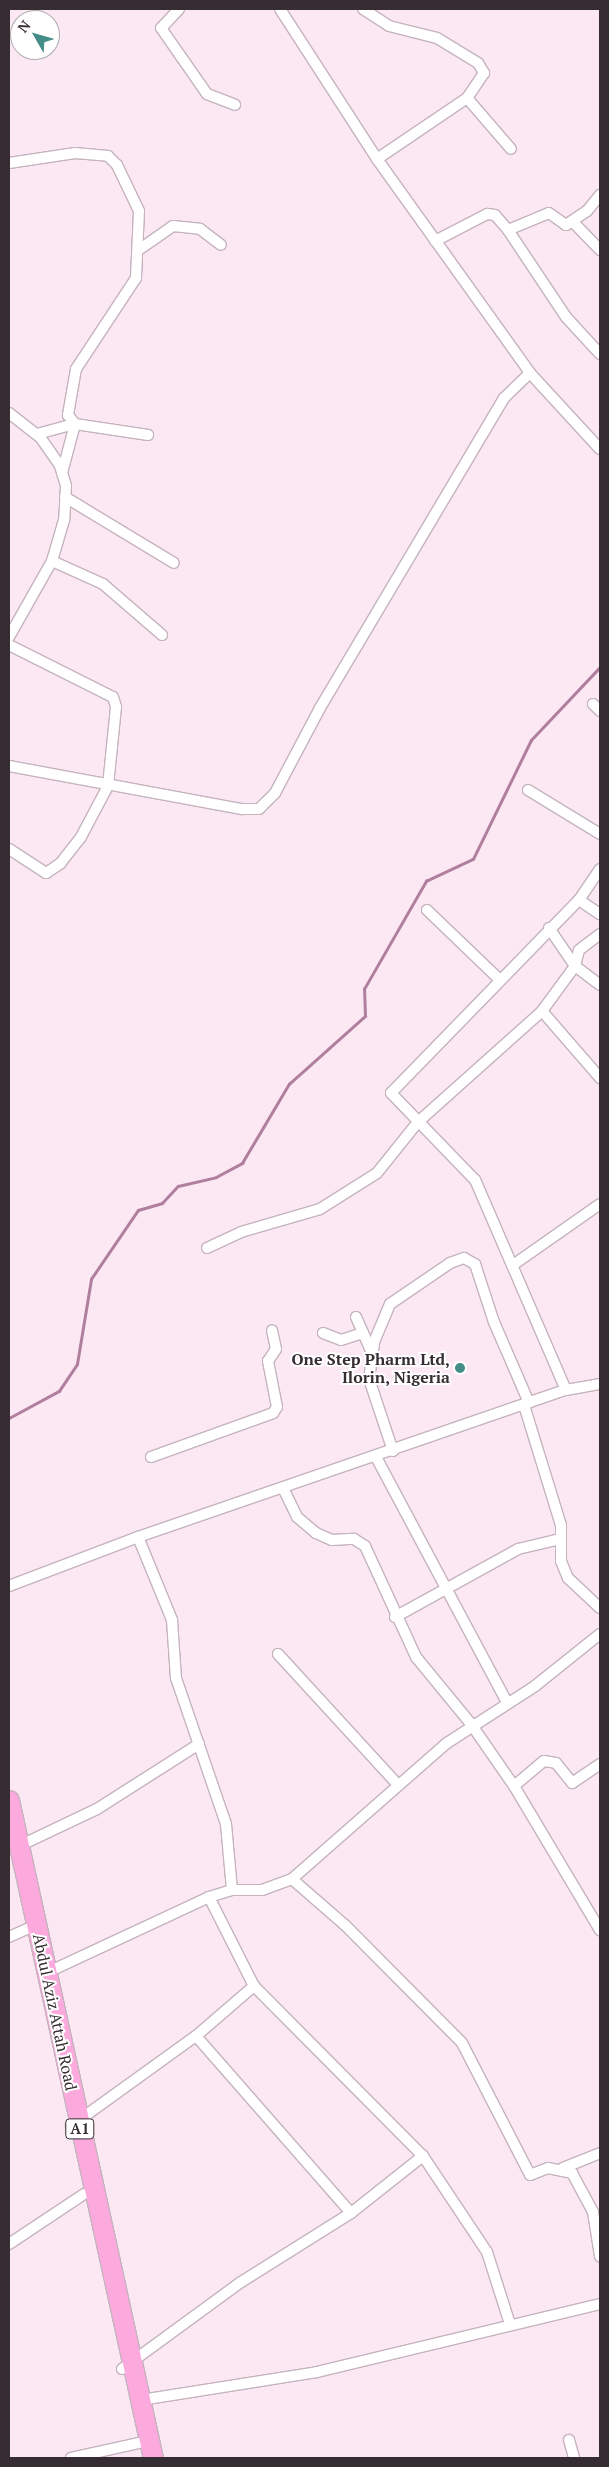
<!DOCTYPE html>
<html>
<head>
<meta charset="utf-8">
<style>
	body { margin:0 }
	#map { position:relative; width:609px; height:2467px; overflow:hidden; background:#fbe8f3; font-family:"PT Serif",serif }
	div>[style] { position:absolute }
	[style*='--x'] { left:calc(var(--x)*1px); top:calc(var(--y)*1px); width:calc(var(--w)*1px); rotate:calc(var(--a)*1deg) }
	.stream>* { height:2.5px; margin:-1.25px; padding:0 1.25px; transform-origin:1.25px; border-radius:1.25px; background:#b17f9e }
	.roads { filter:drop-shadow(1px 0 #c5b3be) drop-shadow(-1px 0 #c5b3be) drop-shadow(0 1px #c5b3be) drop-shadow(0 -1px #c5b3be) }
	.street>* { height:10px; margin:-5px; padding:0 5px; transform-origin:5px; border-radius:5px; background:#fff }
	.highway>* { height:19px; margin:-9.5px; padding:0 9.5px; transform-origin:9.5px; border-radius:9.5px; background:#fca9de }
	.dots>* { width:14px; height:14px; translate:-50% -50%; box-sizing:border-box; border:2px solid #fff; border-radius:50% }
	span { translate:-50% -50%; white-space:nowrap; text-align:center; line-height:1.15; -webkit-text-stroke:4px #fff; paint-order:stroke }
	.shield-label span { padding:1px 4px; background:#fff; border:1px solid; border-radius:4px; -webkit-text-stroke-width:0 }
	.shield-label { font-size:15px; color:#352d32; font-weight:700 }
	.poi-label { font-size:16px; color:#352d32; font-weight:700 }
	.right { translate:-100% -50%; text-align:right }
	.street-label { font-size:16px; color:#352d32 }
	.frame { position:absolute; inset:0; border:10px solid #352d32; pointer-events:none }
	.north { position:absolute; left:10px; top:10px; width:50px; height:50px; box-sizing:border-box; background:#fff; border:1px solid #aeabad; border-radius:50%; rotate:308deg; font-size:14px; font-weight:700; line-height:20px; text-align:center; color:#352d32 }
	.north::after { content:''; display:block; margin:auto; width:18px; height:22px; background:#458d89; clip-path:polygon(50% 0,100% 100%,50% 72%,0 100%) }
</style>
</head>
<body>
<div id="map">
	<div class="stream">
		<div style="--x:9;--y:1418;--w:57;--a:-28.4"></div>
		<div style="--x:59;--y:1391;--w:32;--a:-56"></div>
		<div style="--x:77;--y:1364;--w:86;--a:-80.6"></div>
		<div style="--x:91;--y:1279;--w:83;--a:-55.7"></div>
		<div style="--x:138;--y:1210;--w:25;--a:-16"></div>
		<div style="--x:162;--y:1203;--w:23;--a:-47"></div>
		<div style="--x:178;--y:1186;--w:39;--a:-13"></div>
		<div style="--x:216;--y:1177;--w:30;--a:-28"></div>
		<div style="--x:242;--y:1163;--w:92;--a:-59.3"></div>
		<div style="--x:289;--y:1084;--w:102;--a:-41.8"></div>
		<div style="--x:365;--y:1016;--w:27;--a:-92"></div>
		<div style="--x:364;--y:989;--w:125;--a:-60.1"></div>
		<div style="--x:426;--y:881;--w:52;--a:-25.1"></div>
		<div style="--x:473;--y:859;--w:132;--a:-64"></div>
		<div style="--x:531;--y:740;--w:100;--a:-46.6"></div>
	</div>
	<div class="roads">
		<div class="street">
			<div style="--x:179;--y:9;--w:26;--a:133"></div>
			<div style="--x:161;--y:28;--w:80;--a:55.1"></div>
			<div style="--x:207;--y:94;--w:30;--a:21"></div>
			<div style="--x:280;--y:9;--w:179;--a:57.1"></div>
			<div style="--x:377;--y:159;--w:263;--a:54.4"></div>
			<div style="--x:530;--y:373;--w:103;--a:47.4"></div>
			<div style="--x:363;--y:9;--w:31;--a:33"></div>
			<div style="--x:389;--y:26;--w:49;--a:14"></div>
			<div style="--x:437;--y:38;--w:48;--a:31.4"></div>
			<div style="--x:478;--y:63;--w:12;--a:59"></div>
			<div style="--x:484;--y:73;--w:30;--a:124"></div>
			<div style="--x:467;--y:98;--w:67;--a:49.2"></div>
			<div style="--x:377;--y:159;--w:109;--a:-34.1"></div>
			<div style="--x:9;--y:163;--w:67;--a:-8.6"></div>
			<div style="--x:75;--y:153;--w:33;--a:5"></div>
			<div style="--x:108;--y:156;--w:13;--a:45"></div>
			<div style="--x:117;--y:165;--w:51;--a:64.4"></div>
			<div style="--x:139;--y:211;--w:67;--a:92.6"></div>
			<div style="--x:136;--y:278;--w:109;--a:123.4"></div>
			<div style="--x:76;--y:369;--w:47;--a:99.9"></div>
			<div style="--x:68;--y:415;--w:11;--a:52"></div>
			<div style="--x:573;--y:222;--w:39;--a:46"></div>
			<div style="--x:508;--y:230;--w:105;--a:56.3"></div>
			<div style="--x:566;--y:317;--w:50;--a:47.4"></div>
			<div style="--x:435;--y:241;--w:59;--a:-27.4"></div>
			<div style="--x:487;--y:214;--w:8;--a:7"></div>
			<div style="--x:495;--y:215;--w:20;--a:49"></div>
			<div style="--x:508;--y:230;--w:44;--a:-22.5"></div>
			<div style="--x:549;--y:213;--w:21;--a:35"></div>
			<div style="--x:566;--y:225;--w:25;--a:-34"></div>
			<div style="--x:587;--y:211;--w:21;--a:-51"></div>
			<div style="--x:140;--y:249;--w:40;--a:-34.9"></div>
			<div style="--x:173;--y:226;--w:27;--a:6"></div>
			<div style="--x:200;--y:229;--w:26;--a:37"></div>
			<div style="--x:9;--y:413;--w:39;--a:38"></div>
			<div style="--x:40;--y:437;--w:35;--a:55"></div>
			<div style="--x:60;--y:466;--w:21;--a:73"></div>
			<div style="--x:66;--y:486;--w:34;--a:93"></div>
			<div style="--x:64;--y:520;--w:43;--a:106.3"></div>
			<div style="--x:52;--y:561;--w:87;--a:119.5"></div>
			<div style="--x:37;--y:434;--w:39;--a:-15"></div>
			<div style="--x:75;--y:424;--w:74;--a:8.6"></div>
			<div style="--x:62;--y:473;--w:51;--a:-75.1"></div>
			<div style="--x:65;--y:497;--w:127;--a:31.2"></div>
			<div style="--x:52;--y:561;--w:56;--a:24.3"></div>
			<div style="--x:103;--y:584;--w:78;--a:40.8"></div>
			<div style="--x:9;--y:645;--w:116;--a:26.6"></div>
			<div style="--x:113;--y:697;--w:10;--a:73"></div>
			<div style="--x:116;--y:707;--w:79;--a:95.8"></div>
			<div style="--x:108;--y:786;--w:58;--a:117.9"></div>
			<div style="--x:81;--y:837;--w:33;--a:128"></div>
			<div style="--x:61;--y:863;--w:18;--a:146"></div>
			<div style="--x:46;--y:873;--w:44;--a:-147"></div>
			<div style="--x:593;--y:704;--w:10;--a:45"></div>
			<div style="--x:9;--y:766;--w:237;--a:10.5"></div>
			<div style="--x:242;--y:809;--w:17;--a:0"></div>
			<div style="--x:259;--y:809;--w:23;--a:-45"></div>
			<div style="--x:275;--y:793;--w:96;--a:-62.1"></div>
			<div style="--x:320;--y:708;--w:360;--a:-59.3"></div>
			<div style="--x:504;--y:398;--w:36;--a:-44"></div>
			<div style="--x:528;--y:790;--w:84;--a:31.4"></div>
			<div style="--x:579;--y:900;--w:25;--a:34"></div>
			<div style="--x:427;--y:910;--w:98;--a:43.8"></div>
			<div style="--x:549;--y:928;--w:46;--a:55.6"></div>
			<div style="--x:575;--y:966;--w:31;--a:37"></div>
			<div style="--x:542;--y:1011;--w:89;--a:49.1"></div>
			<div style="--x:207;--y:1248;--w:38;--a:-25"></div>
			<div style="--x:241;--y:1232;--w:82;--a:-16.2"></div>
			<div style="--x:320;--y:1209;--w:67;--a:-32.3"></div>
			<div style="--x:377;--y:1173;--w:65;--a:-51.2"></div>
			<div style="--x:418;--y:1122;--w:166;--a:-41.8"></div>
			<div style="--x:542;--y:1011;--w:56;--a:-53.7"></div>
			<div style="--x:575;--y:966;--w:16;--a:-76"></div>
			<div style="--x:579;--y:950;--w:26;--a:-37"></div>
			<div style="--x:513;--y:1265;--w:106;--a:-35"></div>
			<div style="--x:356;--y:1317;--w:36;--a:66"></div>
			<div style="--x:323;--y:1333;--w:19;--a:21"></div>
			<div style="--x:341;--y:1340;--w:23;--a:-18"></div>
			<div style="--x:566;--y:1390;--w:229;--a:-113.4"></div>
			<div style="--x:475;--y:1180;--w:121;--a:-134"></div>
			<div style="--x:391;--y:1093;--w:269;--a:-45.8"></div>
			<div style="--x:579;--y:900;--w:37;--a:-56"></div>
			<div style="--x:524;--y:1405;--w:126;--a:72.9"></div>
			<div style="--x:561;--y:1525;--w:36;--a:90"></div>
			<div style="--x:561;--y:1561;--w:18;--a:68"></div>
			<div style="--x:568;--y:1578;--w:44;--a:43.2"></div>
			<div style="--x:393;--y:1451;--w:76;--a:-108.4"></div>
			<div style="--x:369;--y:1379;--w:37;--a:-82"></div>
			<div style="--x:374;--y:1342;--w:41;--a:-67.2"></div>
			<div style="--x:390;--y:1304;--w:73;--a:-34.3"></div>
			<div style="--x:450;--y:1263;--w:15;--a:-20"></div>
			<div style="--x:464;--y:1258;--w:13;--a:29"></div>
			<div style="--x:475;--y:1264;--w:61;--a:71.9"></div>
			<div style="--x:494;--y:1322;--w:88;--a:66.6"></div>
			<div style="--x:151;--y:1457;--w:130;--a:-19.8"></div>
			<div style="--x:273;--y:1413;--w:7;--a:-56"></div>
			<div style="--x:277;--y:1407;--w:47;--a:-101.1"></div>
			<div style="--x:268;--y:1361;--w:14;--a:-56"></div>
			<div style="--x:276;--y:1349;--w:19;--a:-102"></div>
			<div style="--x:376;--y:1457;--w:278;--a:61.9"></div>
			<div style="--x:283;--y:1488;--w:32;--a:64"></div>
			<div style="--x:297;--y:1517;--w:25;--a:40"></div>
			<div style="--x:316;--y:1533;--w:17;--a:24"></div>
			<div style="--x:332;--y:1540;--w:22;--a:-3"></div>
			<div style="--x:354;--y:1539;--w:13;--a:32"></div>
			<div style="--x:365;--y:1546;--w:122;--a:65.3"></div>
			<div style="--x:416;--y:1657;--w:87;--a:50.6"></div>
			<div style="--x:471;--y:1724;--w:75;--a:55.3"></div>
			<div style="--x:514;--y:1786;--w:168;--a:59.2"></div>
			<div style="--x:138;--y:1537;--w:90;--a:67.7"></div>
			<div style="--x:172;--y:1620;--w:58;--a:86.1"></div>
			<div style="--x:176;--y:1678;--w:154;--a:71.1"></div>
			<div style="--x:226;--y:1824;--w:66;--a:84.8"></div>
			<div style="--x:9;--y:1586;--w:138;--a:-20.8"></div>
			<div style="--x:138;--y:1537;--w:453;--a:-19"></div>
			<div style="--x:566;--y:1390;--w:35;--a:-10"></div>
			<div style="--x:395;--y:1617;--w:141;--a:-28.9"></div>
			<div style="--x:518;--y:1549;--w:43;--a:-13.4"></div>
			<div style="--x:278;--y:1654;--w:178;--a:47.5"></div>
			<div style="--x:514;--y:1786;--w:39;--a:-40"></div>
			<div style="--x:544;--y:1761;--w:12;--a:9"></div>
			<div style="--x:556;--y:1763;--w:26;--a:51"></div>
			<div style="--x:572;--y:1783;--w:34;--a:-34"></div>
			<div style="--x:19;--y:1846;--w:86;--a:-25.4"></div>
			<div style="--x:97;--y:1809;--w:121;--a:-32.5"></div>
			<div style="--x:292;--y:1879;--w:70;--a:41"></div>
			<div style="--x:345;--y:1925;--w:166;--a:45.2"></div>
			<div style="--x:462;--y:2043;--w:148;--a:62.7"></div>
			<div style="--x:530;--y:2175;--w:19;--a:-21"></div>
			<div style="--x:548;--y:2168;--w:25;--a:12"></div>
			<div style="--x:572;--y:2173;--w:44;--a:61.7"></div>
			<div style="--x:593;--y:2212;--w:45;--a:81"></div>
			<div style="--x:209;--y:1897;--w:100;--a:63.2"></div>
			<div style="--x:254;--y:1986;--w:240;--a:45.2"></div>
			<div style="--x:423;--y:2156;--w:115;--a:56.3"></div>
			<div style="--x:487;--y:2252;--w:76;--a:72.3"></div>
			<div style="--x:9;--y:1937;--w:22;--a:-24"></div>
			<div style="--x:46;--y:1973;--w:180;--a:-25"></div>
			<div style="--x:209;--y:1897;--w:24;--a:-17"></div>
			<div style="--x:232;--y:1890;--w:30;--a:0"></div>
			<div style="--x:262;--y:1890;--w:32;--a:-20"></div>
			<div style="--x:292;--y:1879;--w:206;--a:-41.3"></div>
			<div style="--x:447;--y:1743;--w:105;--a:-32.9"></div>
			<div style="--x:535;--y:1686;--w:83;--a:-38.7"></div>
			<div style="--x:196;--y:2036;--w:235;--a:48.8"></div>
			<div style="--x:71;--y:2126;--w:154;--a:-35.8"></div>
			<div style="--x:196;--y:2036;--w:77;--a:-40.8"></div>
			<div style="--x:563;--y:2168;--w:40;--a:-22"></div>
			<div style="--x:9;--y:2244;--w:90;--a:-33.7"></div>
			<div style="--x:122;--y:2369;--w:147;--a:-36.2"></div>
			<div style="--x:241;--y:2282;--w:130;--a:-32.1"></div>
			<div style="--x:351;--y:2213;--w:92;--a:-38.4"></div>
			<div style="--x:141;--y:2400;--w:178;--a:-9"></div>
			<div style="--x:317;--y:2372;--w:291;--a:-13.5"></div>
			<div style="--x:569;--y:2440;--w:19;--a:74"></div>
			<div style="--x:71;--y:2458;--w:70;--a:-12.4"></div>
		</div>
		<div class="highway">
			<div style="--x:9;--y:1800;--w:674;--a:77.66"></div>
		</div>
	</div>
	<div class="dots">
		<div style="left:460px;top:1368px;background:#458d89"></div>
	</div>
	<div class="shield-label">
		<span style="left:80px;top:2129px">A1</span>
	</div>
	<div class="poi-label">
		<span class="right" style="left:450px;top:1368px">One Step Pharm Ltd,<br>Ilorin, Nigeria</span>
	</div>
	<div class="street-label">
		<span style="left:55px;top:2012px;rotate:78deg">Abdul Aziz Attah Road</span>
	</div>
	<div class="frame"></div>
	<div class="north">N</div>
</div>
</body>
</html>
